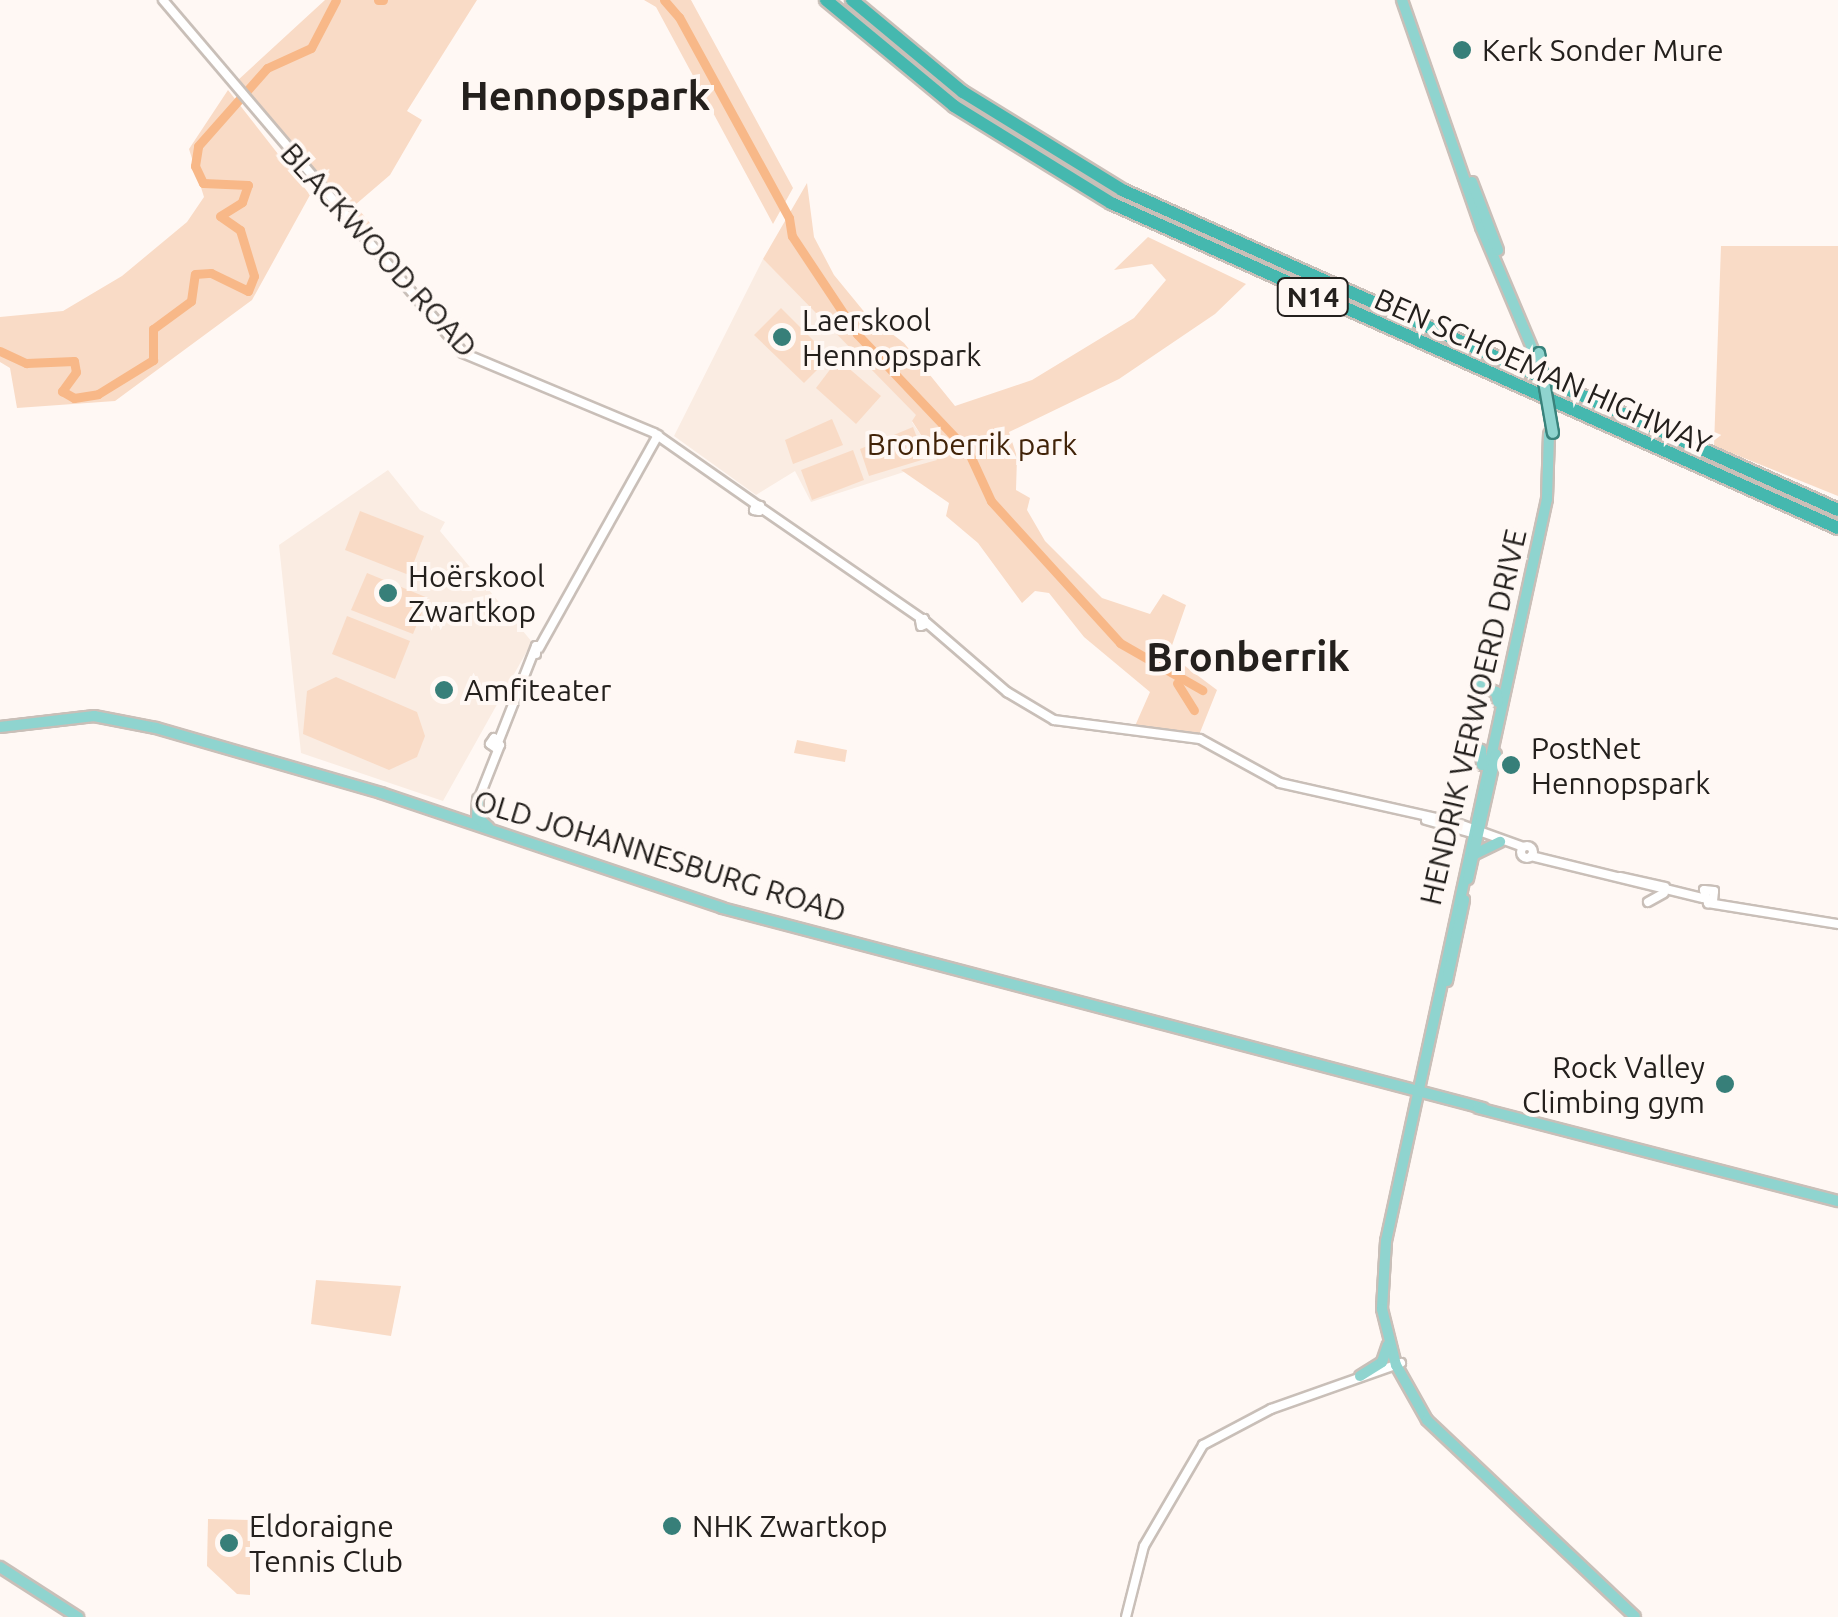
<!DOCTYPE html>
<html>
<head>
<meta charset="utf-8">
<style>
	body { margin:0 }
	#map { position:relative; width:1838px; height:1617px; overflow:hidden; background:#fff8f4; font-family:Ubuntu,sans-serif }
	div>[style] { position:absolute }
	[style*='--x'] { left:calc(var(--x)*1px); top:calc(var(--y)*1px); width:calc(var(--w)*1px); rotate:calc(var(--a)*1deg) }
	.built>* { inset:0; background:#faece2 }
	.green>* { inset:0; background:#f9dbc6 }
	.river>* { height:9px; margin:-4.5px; padding:0 4.5px; transform-origin:4.5px; border-radius:4.5px; background:#f8b888 }
	.roads { filter:drop-shadow(2px 0 #c9bfb8) drop-shadow(-2px 0 #c9bfb8) drop-shadow(0 2px #c9bfb8) drop-shadow(0 -2px #c9bfb8) }
	.minor>* { height:8px; margin:-4px; padding:0 4px; transform-origin:4px; border-radius:4px; background:#fff }
	.minor>.ring { margin:-4px; padding:0; box-sizing:content-box; background:none; border:8px solid #fff; border-radius:50% }
	.major>* { height:10px; margin:-5px; padding:0 5px; transform-origin:5px; border-radius:5px; background:#8fd4cf }
	.highway>* { height:12px; margin:-6px; padding:0 6px; transform-origin:6px; border-radius:6px; background:#45b8af }
	.bridges { filter:drop-shadow(2px 0 #39837c) drop-shadow(-2px 0 #39837c) drop-shadow(0 2px #39837c) drop-shadow(0 -2px #39837c) }
	.major-bridge>* { height:10px; margin:-5px; padding:0 5px; transform-origin:5px; border-radius:5px; background:#8fd4cf }
	.dots>* { width:28px; height:28px; translate:-50% -50%; box-sizing:border-box; border:5px solid #fff8f4; border-radius:50% }
	span { translate:-50% -50%; white-space:nowrap; text-align:center; line-height:1.15; -webkit-text-stroke:8px #fff8f4; paint-order:stroke }
	.shield-label span { padding:2px 8px; background:#fff8f4; border:2px solid; border-radius:8px; -webkit-text-stroke-width:0 }
	.shield-label { font-size:28px; color:#24201d; font-weight:700 }
	.poi-label { font-size:30px; color:#24201d }
	.left { translate:0 -50%; text-align:left }
	.right { translate:-100% -50%; text-align:right }
	.street-label { font-size:30px; color:#24201d }
	.park-label { font-size:30px; color:#412308 }
	.district-label { font-size:40px; color:#24201d; font-weight:700 }
</style>
</head>
<body>
<div id="map">
	<div class="built">
		<div style="clip-path:polygon(763px 259px,917px 415px,912px 422px,938px 461px,811px 502px,795px 471px,756px 495px,674px 436px)"></div>
		<div style="clip-path:polygon(388px 470px,420px 510px,445px 522px,440px 531px,532px 642px,443px 801px,301px 753px,279px 545px)"></div>
	</div>
	<div class="green">
		<div style="clip-path:polygon(325px 0,477px 0,407px 111px,422px 120px,390px 175px,355px 205px,375px 229px,370px 232px,346px 212px,237px 81px)"></div>
		<div style="clip-path:polygon(644px 0,691px 0,793px 188px,773px 224px,656px 7px)"></div>
		<div style="clip-path:polygon(228px 90px,310px 195px,252px 300px,115px 401px,17px 408px,10px 368px,0 362px,0 317px,63px 311px,122px 276px,187px 222px,204px 197px,189px 149px)"></div>
		<div style="clip-path:polygon(807px 183px,814px 237px,834px 275px,866px 314px,904px 343px,955px 406px,1032px 380px,1134px 318px,1166px 280px,1152px 264px,1114px 270px,1148px 237px,1246px 284px,1215px 314px,1119px 379px,1009px 432px,1017px 457px,1016px 490px,1030px 498px,1027px 510px,1045px 541px,1102px 598px,1150px 614px,1163px 594px,1186px 605px,1169px 654px,1217px 690px,1199px 735px,1135px 726px,1150px 692px,1084px 637px,1049px 593px,1035px 591px,1022px 603px,978px 543px,946px 516px,949px 503px,901px 470px,937px 460px,912px 421px,916px 415px,763px 259px)"></div>
		<div style="clip-path:polygon(1721px 246px,1838px 246px,1838px 496px,1714px 446px)"></div>
		<div style="clip-path:polygon(781px 308px,830px 357px,804px 383px,754px 335px)"></div>
		<div style="clip-path:polygon(838px 359px,881px 396px,856px 424px,816px 388px)"></div>
		<div style="clip-path:polygon(832px 419px,843px 445px,793px 464px,785px 440px)"></div>
		<div style="clip-path:polygon(913px 427px,925px 459px,869px 476px,860px 449px)"></div>
		<div style="clip-path:polygon(853px 450px,864px 480px,812px 500px,801px 470px)"></div>
		<div style="clip-path:polygon(360px 511px,424px 536px,409px 575px,345px 550px)"></div>
		<div style="clip-path:polygon(367px 573px,428px 598px,413px 634px,351px 610px)"></div>
		<div style="clip-path:polygon(347px 616px,410px 641px,395px 679px,332px 654px)"></div>
		<div style="clip-path:polygon(336px 677px,417px 712px,425px 736px,417px 757px,389px 770px,303px 734px,307px 691px)"></div>
		<div style="clip-path:polygon(797px 740px,847px 750px,845px 762px,794px 753px)"></div>
		<div style="clip-path:polygon(316px 1280px,401px 1286px,391px 1336px,311px 1324px)"></div>
		<div style="clip-path:polygon(208px 1519px,250px 1520px,250px 1595px,237px 1594px,207px 1566px)"></div>
	</div>
	<div class="river">
		<div style="--x:378;--y:0;--w:5;--a:0"></div>
		<div style="--x:664;--y:0;--w:23;--a:49"></div>
		<div style="--x:679;--y:17;--w:229;--a:61.3"></div>
		<div style="--x:789;--y:218;--w:18;--a:81"></div>
		<div style="--x:792;--y:236;--w:118;--a:56.4"></div>
		<div style="--x:857;--y:334;--w:161;--a:46.5"></div>
		<div style="--x:968;--y:451;--w:55;--a:65.3"></div>
		<div style="--x:991;--y:501;--w:192;--a:47.7"></div>
		<div style="--x:1120;--y:643;--w:95;--a:29.8"></div>
		<div style="--x:0;--y:351;--w:29;--a:25"></div>
		<div style="--x:26;--y:363;--w:48;--a:-2.4"></div>
		<div style="--x:74;--y:361;--w:11;--a:80"></div>
		<div style="--x:76;--y:372;--w:24;--a:126"></div>
		<div style="--x:62;--y:391;--w:14;--a:30"></div>
		<div style="--x:74;--y:398;--w:24;--a:-9"></div>
		<div style="--x:98;--y:394;--w:65;--a:-31.7"></div>
		<div style="--x:153;--y:360;--w:31;--a:-90"></div>
		<div style="--x:153;--y:329;--w:47;--a:-36.4"></div>
		<div style="--x:191;--y:301;--w:27;--a:-82"></div>
		<div style="--x:195;--y:274;--w:16;--a:-4"></div>
		<div style="--x:211;--y:273;--w:41;--a:25.9"></div>
		<div style="--x:248;--y:291;--w:16;--a:-68"></div>
		<div style="--x:254;--y:276;--w:48;--a:-106.9"></div>
		<div style="--x:240;--y:230;--w:24;--a:-145"></div>
		<div style="--x:220;--y:216;--w:26;--a:-32"></div>
		<div style="--x:242;--y:202;--w:18;--a:-71"></div>
		<div style="--x:248;--y:185;--w:45;--a:-177.5"></div>
		<div style="--x:203;--y:183;--w:19;--a:-115"></div>
		<div style="--x:195;--y:166;--w:20;--a:-81"></div>
		<div style="--x:198;--y:146;--w:104;--a:-48.5"></div>
		<div style="--x:267;--y:68;--w:48;--a:-24.4"></div>
		<div style="--x:311;--y:48;--w:54;--a:-62.5"></div>
		<div style="--x:1177;--y:683;--w:32;--a:58"></div>
	</div>
	<div class="roads">
		<div class="minor">
			<div style="--x:163;--y:0;--w:463;--a:49.6"></div>
			<div style="--x:463;--y:353;--w:207;--a:22.7"></div>
			<div style="--x:654;--y:433;--w:126;--a:35"></div>
			<div style="--x:756;--y:505;--w:4;--a:14"></div>
			<div style="--x:760;--y:506;--w:5;--a:101"></div>
			<div style="--x:759;--y:511;--w:5;--a:-169"></div>
			<div style="--x:754;--y:510;--w:5;--a:-68"></div>
			<div style="--x:761;--y:508;--w:196;--a:34.6"></div>
			<div style="--x:924;--y:619;--w:5;--a:68"></div>
			<div style="--x:926;--y:624;--w:5;--a:158"></div>
			<div style="--x:921;--y:626;--w:6;--a:-99"></div>
			<div style="--x:920;--y:620;--w:4;--a:-14"></div>
			<div style="--x:927;--y:623;--w:106;--a:40.8"></div>
			<div style="--x:1007;--y:692;--w:55;--a:30.8"></div>
			<div style="--x:1054;--y:720;--w:147;--a:7.4"></div>
			<div style="--x:1200;--y:739;--w:91;--a:28.8"></div>
			<div style="--x:1280;--y:783;--w:178;--a:12.6"></div>
			<div style="--x:1454;--y:822;--w:73;--a:19.9"></div>
			<div style="--x:539;--y:648;--w:244;--a:-60.8"></div>
			<div style="--x:499;--y:740;--w:101;--a:-68.5"></div>
			<div style="--x:536;--y:646;--w:8;--a:90"></div>
			<div style="--x:477;--y:803;--w:62;--a:-68.4"></div>
			<div style="--x:500;--y:745;--w:9;--a:-131"></div>
			<div style="--x:494;--y:738;--w:7;--a:124"></div>
			<div style="--x:490;--y:744;--w:7;--a:34"></div>
			<div style="--x:1426;--y:820;--w:51;--a:15.9"></div>
			<div class="ring" style="left:1521px;top:846px;width:4px;height:4px"></div>
			<div style="--x:1531;--y:856;--w:176;--a:13.8"></div>
			<div style="--x:1620;--y:877;--w:46;--a:12.5"></div>
			<div style="--x:1713;--y:901;--w:10;--a:-84"></div>
			<div style="--x:1714;--y:891;--w:10;--a:-174"></div>
			<div style="--x:1704;--y:890;--w:14;--a:73"></div>
			<div style="--x:1708;--y:903;--w:132;--a:9.2"></div>
			<div style="--x:1648;--y:902;--w:18;--a:-29"></div>
			<div style="--x:1126;--y:1617;--w:73;--a:-75.8"></div>
			<div style="--x:1144;--y:1546;--w:117;--a:-59.7"></div>
			<div style="--x:1203;--y:1445;--w:77;--a:-27.9"></div>
			<div style="--x:1271;--y:1409;--w:138;--a:-19.5"></div>
		</div>
		<div class="major">
			<div style="--x:1402;--y:0;--w:240;--a:70.8"></div>
			<div style="--x:1481;--y:227;--w:139;--a:67.1"></div>
			<div style="--x:1472;--y:182;--w:73;--a:69.1"></div>
			<div style="--x:1549;--y:434;--w:65;--a:91.8"></div>
			<div style="--x:1547;--y:499;--w:759;--a:102.24"></div>
			<div style="--x:1386;--y:1241;--w:68;--a:93.4"></div>
			<div style="--x:1382;--y:1309;--w:58;--a:76"></div>
			<div style="--x:1396;--y:1365;--w:63;--a:60.6"></div>
			<div style="--x:1427;--y:1420;--w:286;--a:43.4"></div>
			<div style="--x:1476;--y:684;--w:22;--a:22"></div>
			<div style="--x:1496;--y:692;--w:10;--a:79"></div>
			<div style="--x:0;--y:727;--w:95;--a:-6.7"></div>
			<div style="--x:94;--y:716;--w:63;--a:11"></div>
			<div style="--x:156;--y:728;--w:234;--a:16.1"></div>
			<div style="--x:381;--y:793;--w:360;--a:18.6"></div>
			<div style="--x:722;--y:908;--w:787;--a:14.73"></div>
			<div style="--x:1463;--y:743;--w:19;--a:21"></div>
			<div style="--x:1481;--y:750;--w:15;--a:86"></div>
			<div style="--x:478;--y:799;--w:18;--a:93"></div>
			<div style="--x:477;--y:817;--w:15;--a:42"></div>
			<div style="--x:1475;--y:854;--w:28;--a:-26"></div>
			<div style="--x:1468;--y:879;--w:128;--a:-77.4"></div>
			<div style="--x:1447;--y:981;--w:83;--a:-78.1"></div>
			<div style="--x:1478;--y:1108;--w:372;--a:14.5"></div>
			<div style="--x:1360;--y:1376;--w:26;--a:-32"></div>
			<div style="--x:1382;--y:1362;--w:18;--a:-71"></div>
			<div style="--x:0;--y:1567;--w:93;--a:32.7"></div>
		</div>
		<div class="highway">
			<div style="--x:826;--y:0;--w:166;--a:39.6"></div>
			<div style="--x:954;--y:106;--w:185;--a:31.7"></div>
			<div style="--x:1111;--y:203;--w:796;--a:24.09"></div>
			<div style="--x:852;--y:0;--w:144;--a:39.7"></div>
			<div style="--x:963;--y:92;--w:187;--a:31.6"></div>
			<div style="--x:1122;--y:190;--w:784;--a:24.08"></div>
		</div>
	</div>
	<div class="bridges">
		<div class="major-bridge">
			<div style="--x:1539;--y:353;--w:81;--a:80.1"></div>
		</div>
	</div>
	<div class="dots">
		<div style="left:1462px;top:50px;background:#377f79"></div>
		<div style="left:782px;top:337px;background:#377f79"></div>
		<div style="left:388px;top:593px;background:#377f79"></div>
		<div style="left:444px;top:690px;background:#377f79"></div>
		<div style="left:1511px;top:765px;background:#377f79"></div>
		<div style="left:1725px;top:1084px;background:#377f79"></div>
		<div style="left:672px;top:1526px;background:#377f79"></div>
		<div style="left:229px;top:1543px;background:#377f79"></div>
	</div>
	<div class="shield-label">
		<span style="left:1313px;top:297px">N14</span>
	</div>
	<div class="poi-label">
		<span class="left" style="left:1482px;top:50px">Kerk Sonder Mure</span>
		<span class="left" style="left:802px;top:337px">Laerskool<br>Hennopspark</span>
		<span class="left" style="left:408px;top:593px">Hoërskool<br>Zwartkop</span>
		<span class="left" style="left:464px;top:690px">Amfiteater</span>
		<span class="left" style="left:1531px;top:765px">PostNet<br>Hennopspark</span>
		<span class="right" style="left:1705px;top:1084px">Rock Valley<br>Climbing gym</span>
		<span class="left" style="left:249px;top:1543px">Eldoraigne<br>Tennis Club</span>
		<span class="left" style="left:692px;top:1526px">NHK Zwartkop</span>
	</div>
	<div class="street-label">
		<span style="left:379px;top:250px;rotate:48deg">BLACKWOOD ROAD</span>
		<span style="left:1543px;top:371px;rotate:24deg">BEN SCHOEMAN HIGHWAY</span>
		<span style="left:1473px;top:717px;rotate:-77deg">HENDRIK VERWOERD DRIVE</span>
		<span style="left:660px;top:856px;rotate:17deg">OLD JOHANNESBURG ROAD</span>
	</div>
	<div class="park-label">
		<span style="left:972px;top:444px">Bronberrik park</span>
	</div>
	<div class="district-label">
		<span style="left:585px;top:96px">Hennopspark</span>
		<span style="left:1248px;top:657px">Bronberrik</span>
	</div>
</div>
</body>
</html>
